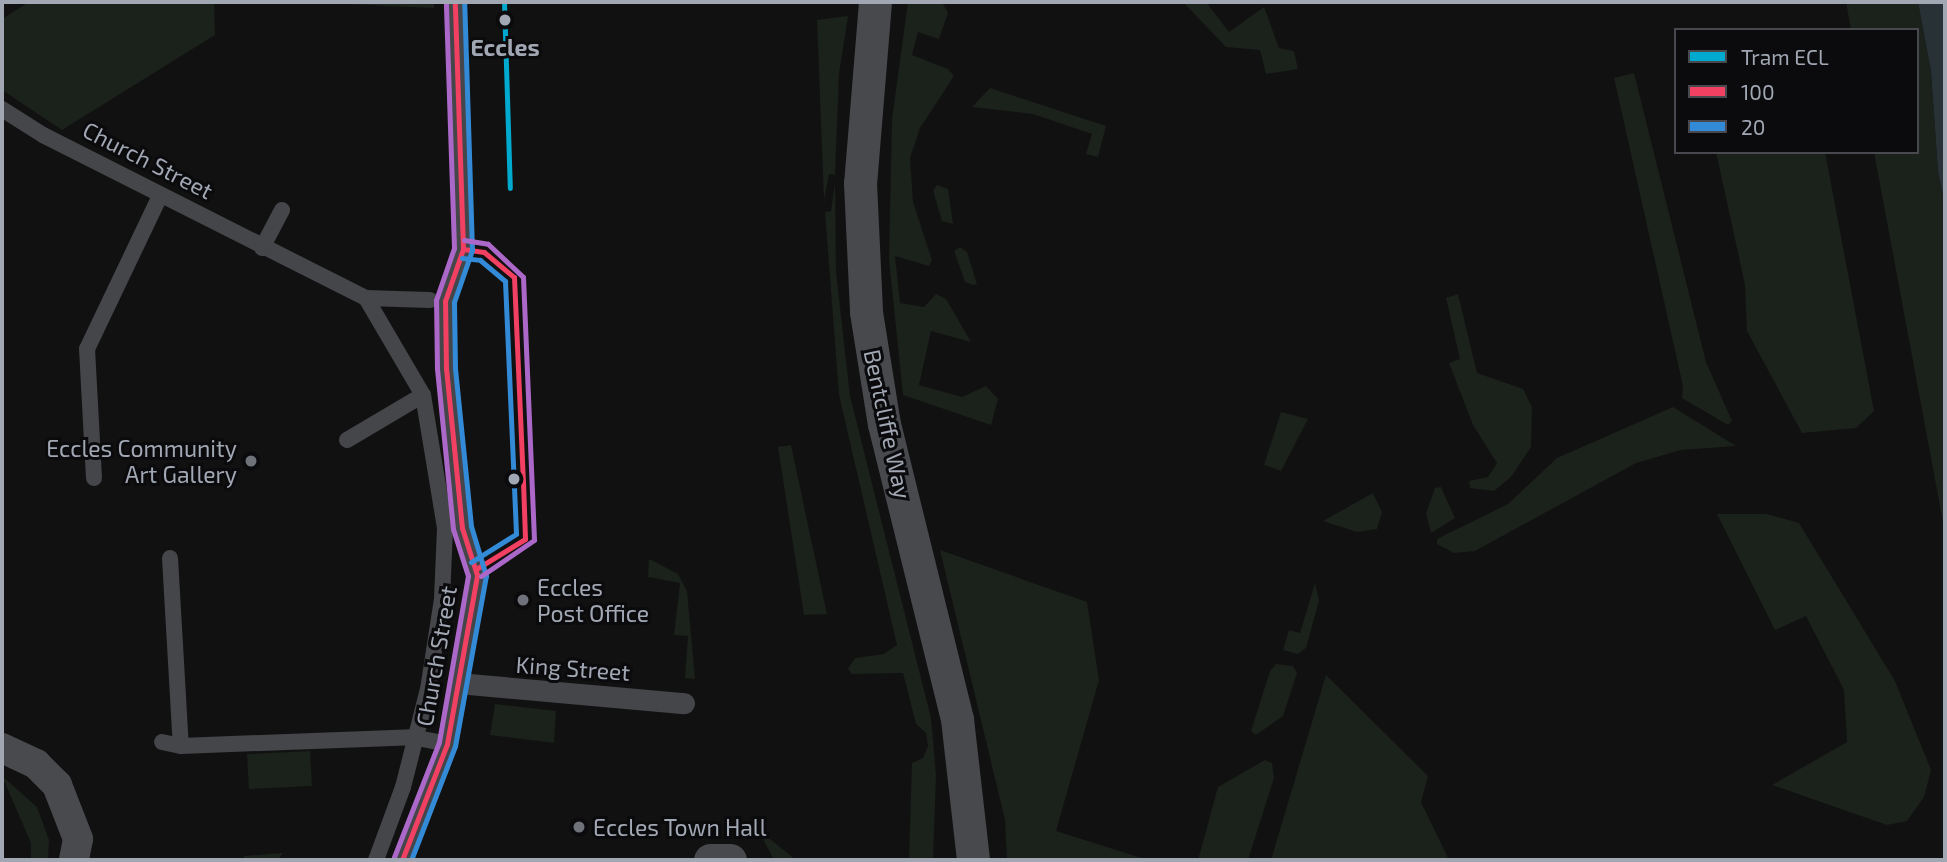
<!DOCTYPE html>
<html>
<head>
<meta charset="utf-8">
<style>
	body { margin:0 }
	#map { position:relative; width:1947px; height:862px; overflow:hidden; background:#111; font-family:"Exo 2",sans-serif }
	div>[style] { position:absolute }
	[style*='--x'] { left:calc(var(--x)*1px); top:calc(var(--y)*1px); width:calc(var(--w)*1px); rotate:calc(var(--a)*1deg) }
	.green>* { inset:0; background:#1b211b }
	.water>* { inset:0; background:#273136 }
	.pedestrian>* { height:16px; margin:-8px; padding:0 8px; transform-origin:8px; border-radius:8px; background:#45464a }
	.minor>* { height:21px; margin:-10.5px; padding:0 10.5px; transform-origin:10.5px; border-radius:10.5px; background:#45464a }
	.secondary>* { height:30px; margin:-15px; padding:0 15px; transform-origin:15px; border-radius:15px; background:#494a4e }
	.primary>* { height:33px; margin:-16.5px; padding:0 16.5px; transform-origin:16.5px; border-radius:16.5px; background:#47494c }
	.bus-1>* { height:5px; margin:-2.5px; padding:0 2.5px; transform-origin:2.5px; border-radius:2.5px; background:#f24062 }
	.bus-2>* { height:5px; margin:-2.5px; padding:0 2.5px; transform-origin:2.5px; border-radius:2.5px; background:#338bd7 }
	.bus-3>* { height:5px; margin:-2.5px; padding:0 2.5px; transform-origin:2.5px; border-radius:2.5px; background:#ac68c9 }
	.tram-1>* { height:5px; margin:-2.5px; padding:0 2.5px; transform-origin:2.5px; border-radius:2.5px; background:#00a9ce }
	.dots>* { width:19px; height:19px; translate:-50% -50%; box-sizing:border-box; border:4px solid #0b0b0d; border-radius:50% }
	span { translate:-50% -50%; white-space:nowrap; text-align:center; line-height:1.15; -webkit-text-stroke:6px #0b0b0d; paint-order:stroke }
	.stop-label { font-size:23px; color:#a1a7b3; font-weight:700 }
	.street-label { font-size:23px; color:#a1a7b3 }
	.poi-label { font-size:23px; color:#a1a7b3 }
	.right { translate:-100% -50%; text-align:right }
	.left { translate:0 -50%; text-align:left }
	.frame { position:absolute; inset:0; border:4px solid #a1a7b3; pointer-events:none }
	.legend { position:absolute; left:1674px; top:28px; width:245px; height:126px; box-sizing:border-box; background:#0b0b0d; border:2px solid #47494f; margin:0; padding:9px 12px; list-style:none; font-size:21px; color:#a1a7b3 }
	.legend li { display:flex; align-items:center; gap:14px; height:35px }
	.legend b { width:35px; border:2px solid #47494f }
</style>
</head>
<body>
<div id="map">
	<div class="green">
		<div style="clip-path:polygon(29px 2px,214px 2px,215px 35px,62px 130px,2px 90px,2px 19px)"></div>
		<div style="clip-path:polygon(434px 2px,434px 8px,323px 3px,323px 2px)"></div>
		<div style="clip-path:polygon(908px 2px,942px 2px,948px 13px,939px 39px,918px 32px,912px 55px,948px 69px,954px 76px,920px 128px,910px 158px,913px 202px,932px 260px,929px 266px,895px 256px,900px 303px,924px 307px,936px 294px,946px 299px,971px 342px,931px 331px,919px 385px,962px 397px,986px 386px,998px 399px,991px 425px,903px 395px,889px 260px,892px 119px)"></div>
		<div style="clip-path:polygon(1183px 2px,1206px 2px,1229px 32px,1264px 7px,1279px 48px,1294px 51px,1298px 69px,1266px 74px,1260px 50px,1226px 47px)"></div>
		<div style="clip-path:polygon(1846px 2px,1918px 2px,1931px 71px,1938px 172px,1945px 204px,1945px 533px,1874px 152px,1917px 152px,1917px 30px,1851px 30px)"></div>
		<div style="clip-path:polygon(848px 16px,839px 74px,835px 175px,829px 174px,824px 200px,817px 20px)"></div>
		<div style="clip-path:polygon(1634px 73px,1706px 362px,1732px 421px,1728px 425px,1682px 398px,1683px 386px,1614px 78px)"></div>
		<div style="clip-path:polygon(990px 88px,1106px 126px,1098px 157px,1086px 154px,1092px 134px,1033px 114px,972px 107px)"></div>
		<div style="clip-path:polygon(1716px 152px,1825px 152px,1874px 411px,1856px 428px,1802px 433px,1747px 331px,1745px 285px)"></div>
		<div style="clip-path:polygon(835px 183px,836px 272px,850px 396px,931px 718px,936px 775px,933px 860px,909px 860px,912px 763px,923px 758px,928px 746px,926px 733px,916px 724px,903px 673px,852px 674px,848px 669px,855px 658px,884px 654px,897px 645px,839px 395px,825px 212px,831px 211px)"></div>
		<div style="clip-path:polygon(937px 185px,948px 189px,953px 224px,942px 221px,933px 191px)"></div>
		<div style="clip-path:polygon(960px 247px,967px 252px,977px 284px,973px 285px,965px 282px,954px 251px)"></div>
		<div style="clip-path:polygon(1458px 294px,1477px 373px,1523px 389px,1532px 407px,1531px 447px,1511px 477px,1494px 491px,1470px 488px,1469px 481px,1488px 477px,1497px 463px,1473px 425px,1449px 363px,1460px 359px,1446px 298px)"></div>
		<div style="clip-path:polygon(1673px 407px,1736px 446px,1681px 450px,1636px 463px,1475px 551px,1454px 553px,1437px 544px,1437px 539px,1508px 504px,1557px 458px)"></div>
		<div style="clip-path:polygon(1281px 412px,1308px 419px,1281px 471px,1264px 465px)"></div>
		<div style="clip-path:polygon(791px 445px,827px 614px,804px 615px,778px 447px)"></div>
		<div style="clip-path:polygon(1441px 487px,1455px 518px,1431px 533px,1426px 513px,1435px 488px)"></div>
		<div style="clip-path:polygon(1373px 493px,1382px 512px,1377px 529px,1357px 532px,1323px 521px)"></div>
		<div style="clip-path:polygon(1717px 514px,1767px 514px,1799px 523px,1895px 681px,1931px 770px,1924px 797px,1907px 821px,1887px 825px,1772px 785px,1847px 742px,1844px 690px,1806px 616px,1775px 630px)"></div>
		<div style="clip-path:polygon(940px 550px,1087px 602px,1099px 680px,1056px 831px,1148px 860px,1007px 860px,1005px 820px)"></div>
		<div style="clip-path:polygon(649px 559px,678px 574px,687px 591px,695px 679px,685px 678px,688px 636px,674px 635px,680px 583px,648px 577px)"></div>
		<div style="clip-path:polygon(1315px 583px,1319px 601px,1306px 648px,1298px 654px,1283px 650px,1289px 630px,1300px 633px)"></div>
		<div style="clip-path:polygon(1276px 664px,1293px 666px,1297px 673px,1283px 716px,1256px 735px,1251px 731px,1270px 671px)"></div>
		<div style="clip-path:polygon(1326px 675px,1428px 776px,1421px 802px,1449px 860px,1271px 860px)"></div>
		<div style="clip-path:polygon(495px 704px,556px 711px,554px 743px,490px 735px)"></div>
		<div style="clip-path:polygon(310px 751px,312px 786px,249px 789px,247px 754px)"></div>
		<div style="clip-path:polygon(1265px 760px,1272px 763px,1274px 778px,1248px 860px,1198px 860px,1218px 787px)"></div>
		<div style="clip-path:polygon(2px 776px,37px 807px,49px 840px,48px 860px,31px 860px,31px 843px)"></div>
		<div style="clip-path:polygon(762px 837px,770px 839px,796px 860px,774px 860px)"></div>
		<div style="clip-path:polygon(283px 853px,278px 860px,244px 860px,244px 856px)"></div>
	</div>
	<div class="water">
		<div style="clip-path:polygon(1918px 2px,1945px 2px,1945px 204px,1938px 172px,1931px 71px)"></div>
	</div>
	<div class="pedestrian">
		<div style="--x:2;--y:109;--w:49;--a:32.4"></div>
		<div style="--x:43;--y:135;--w:362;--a:26.8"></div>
		<div style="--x:366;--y:298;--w:64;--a:1.8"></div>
		<div style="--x:262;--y:248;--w:43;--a:-62.2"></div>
		<div style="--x:366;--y:298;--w:113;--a:59.6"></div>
		<div style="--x:423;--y:395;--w:135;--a:80.6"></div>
		<div style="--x:445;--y:528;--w:71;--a:92.4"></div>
		<div style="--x:442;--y:599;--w:91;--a:98.8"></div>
		<div style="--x:428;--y:689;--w:101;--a:104.3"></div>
		<div style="--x:403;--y:787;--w:78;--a:110.3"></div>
		<div style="--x:347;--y:440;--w:88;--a:-30.6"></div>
		<div style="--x:94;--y:478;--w:129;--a:-93.1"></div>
		<div style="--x:87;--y:349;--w:170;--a:-64.5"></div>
		<div style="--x:170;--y:558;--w:188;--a:86.7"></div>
		<div style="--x:181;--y:746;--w:231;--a:-2.2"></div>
		<div style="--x:412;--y:737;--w:36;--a:11"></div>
		<div style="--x:162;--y:742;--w:19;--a:12"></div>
	</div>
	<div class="minor">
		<div style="--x:458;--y:683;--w:227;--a:5.1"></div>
		<div style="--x:402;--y:860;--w:124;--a:-68.8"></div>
		<div style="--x:447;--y:744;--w:172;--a:-79.9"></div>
		<div style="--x:477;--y:575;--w:49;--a:-107.7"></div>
		<div style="--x:462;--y:528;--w:160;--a:-95.7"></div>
		<div style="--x:446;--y:369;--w:68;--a:-90.8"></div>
		<div style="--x:445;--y:301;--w:55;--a:-70.9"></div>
		<div style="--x:463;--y:249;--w:247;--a:-91.9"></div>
	</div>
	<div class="secondary">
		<div style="--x:2;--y:748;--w:38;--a:25"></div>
		<div style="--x:36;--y:764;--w:30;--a:45"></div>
		<div style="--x:57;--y:785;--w:58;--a:68.7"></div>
		<div style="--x:78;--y:839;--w:21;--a:101"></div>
	</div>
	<div class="primary">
		<div style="--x:875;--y:2;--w:182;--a:94.7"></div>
		<div style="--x:860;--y:183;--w:129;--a:87.3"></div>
		<div style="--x:866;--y:312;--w:113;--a:80.9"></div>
		<div style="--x:884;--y:424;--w:304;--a:76.1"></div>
		<div style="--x:957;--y:719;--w:142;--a:83.5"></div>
		<div style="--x:710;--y:860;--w:20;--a:0"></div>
	</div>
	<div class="bus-1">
		<div style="--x:463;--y:249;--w:21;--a:8"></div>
		<div style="--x:484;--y:252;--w:39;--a:40"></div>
		<div style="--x:514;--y:277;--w:204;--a:87.5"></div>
		<div style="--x:523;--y:481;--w:58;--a:88"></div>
		<div style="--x:525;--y:539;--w:57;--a:148.5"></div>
		<div style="--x:402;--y:860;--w:124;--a:-68.8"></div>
		<div style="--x:447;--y:744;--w:172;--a:-79.9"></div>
		<div style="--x:477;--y:575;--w:49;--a:-107.7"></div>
		<div style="--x:462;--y:528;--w:160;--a:-95.7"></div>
		<div style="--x:446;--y:369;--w:68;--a:-90.8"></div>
		<div style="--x:445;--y:301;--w:55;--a:-70.9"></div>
		<div style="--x:463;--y:249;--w:247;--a:-91.9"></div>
	</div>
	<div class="bus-2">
		<div style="--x:462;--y:258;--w:18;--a:6"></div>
		<div style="--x:480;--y:260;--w:33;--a:40"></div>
		<div style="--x:505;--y:281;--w:253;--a:87.5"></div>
		<div style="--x:516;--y:534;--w:53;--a:148.1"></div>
		<div style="--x:411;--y:860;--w:122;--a:-68.9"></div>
		<div style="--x:455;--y:746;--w:173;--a:-79.7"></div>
		<div style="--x:486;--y:576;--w:52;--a:-106.7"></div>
		<div style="--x:471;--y:526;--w:159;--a:-95.8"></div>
		<div style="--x:455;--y:368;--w:66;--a:-90.9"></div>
		<div style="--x:454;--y:302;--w:55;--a:-70.9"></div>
		<div style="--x:472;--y:250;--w:248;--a:-91.8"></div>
	</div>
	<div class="bus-3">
		<div style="--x:464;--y:240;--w:24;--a:9"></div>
		<div style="--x:488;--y:244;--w:48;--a:43.3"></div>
		<div style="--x:523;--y:277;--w:263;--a:87.6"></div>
		<div style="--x:534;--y:540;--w:64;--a:145.8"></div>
		<div style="--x:394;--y:857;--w:123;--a:-68.6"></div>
		<div style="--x:439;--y:742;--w:169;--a:-80.1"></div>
		<div style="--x:468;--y:576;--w:49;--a:-107.7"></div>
		<div style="--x:453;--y:529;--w:161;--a:-95.7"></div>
		<div style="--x:437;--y:369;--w:69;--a:-90.8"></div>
		<div style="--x:436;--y:300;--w:55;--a:-70.9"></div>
		<div style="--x:454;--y:248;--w:246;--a:-91.9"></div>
	</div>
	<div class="tram-1">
		<div style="--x:504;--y:2;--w:186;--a:88.2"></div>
	</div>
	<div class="dots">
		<div style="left:505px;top:20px;background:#a1a7b3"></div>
		<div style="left:251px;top:461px;background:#6f727a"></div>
		<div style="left:514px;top:479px;background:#a1a7b3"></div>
		<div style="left:523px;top:600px;background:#6f727a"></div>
		<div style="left:579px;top:827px;background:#6f727a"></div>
	</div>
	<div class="stop-label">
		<span style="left:505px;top:47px">Eccles</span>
	</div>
	<div class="street-label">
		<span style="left:148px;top:160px;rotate:27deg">Church Street</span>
		<span style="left:888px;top:424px;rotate:78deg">Bentcliffe Way</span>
		<span style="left:436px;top:656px;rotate:-80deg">Church Street</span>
		<span style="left:573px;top:668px;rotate:4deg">King Street</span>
	</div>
	<div class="poi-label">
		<span class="right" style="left:237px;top:461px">Eccles Community<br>Art Gallery</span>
		<span class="left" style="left:537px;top:600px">Eccles<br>Post Office</span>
		<span class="left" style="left:593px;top:827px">Eccles Town Hall</span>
	</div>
	<div class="frame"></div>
	<ul class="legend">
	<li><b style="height:9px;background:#00a9ce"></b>Tram ECL</li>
	<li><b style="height:9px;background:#f24062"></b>100</li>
	<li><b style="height:9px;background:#338bd7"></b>20</li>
	</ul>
</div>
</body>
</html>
